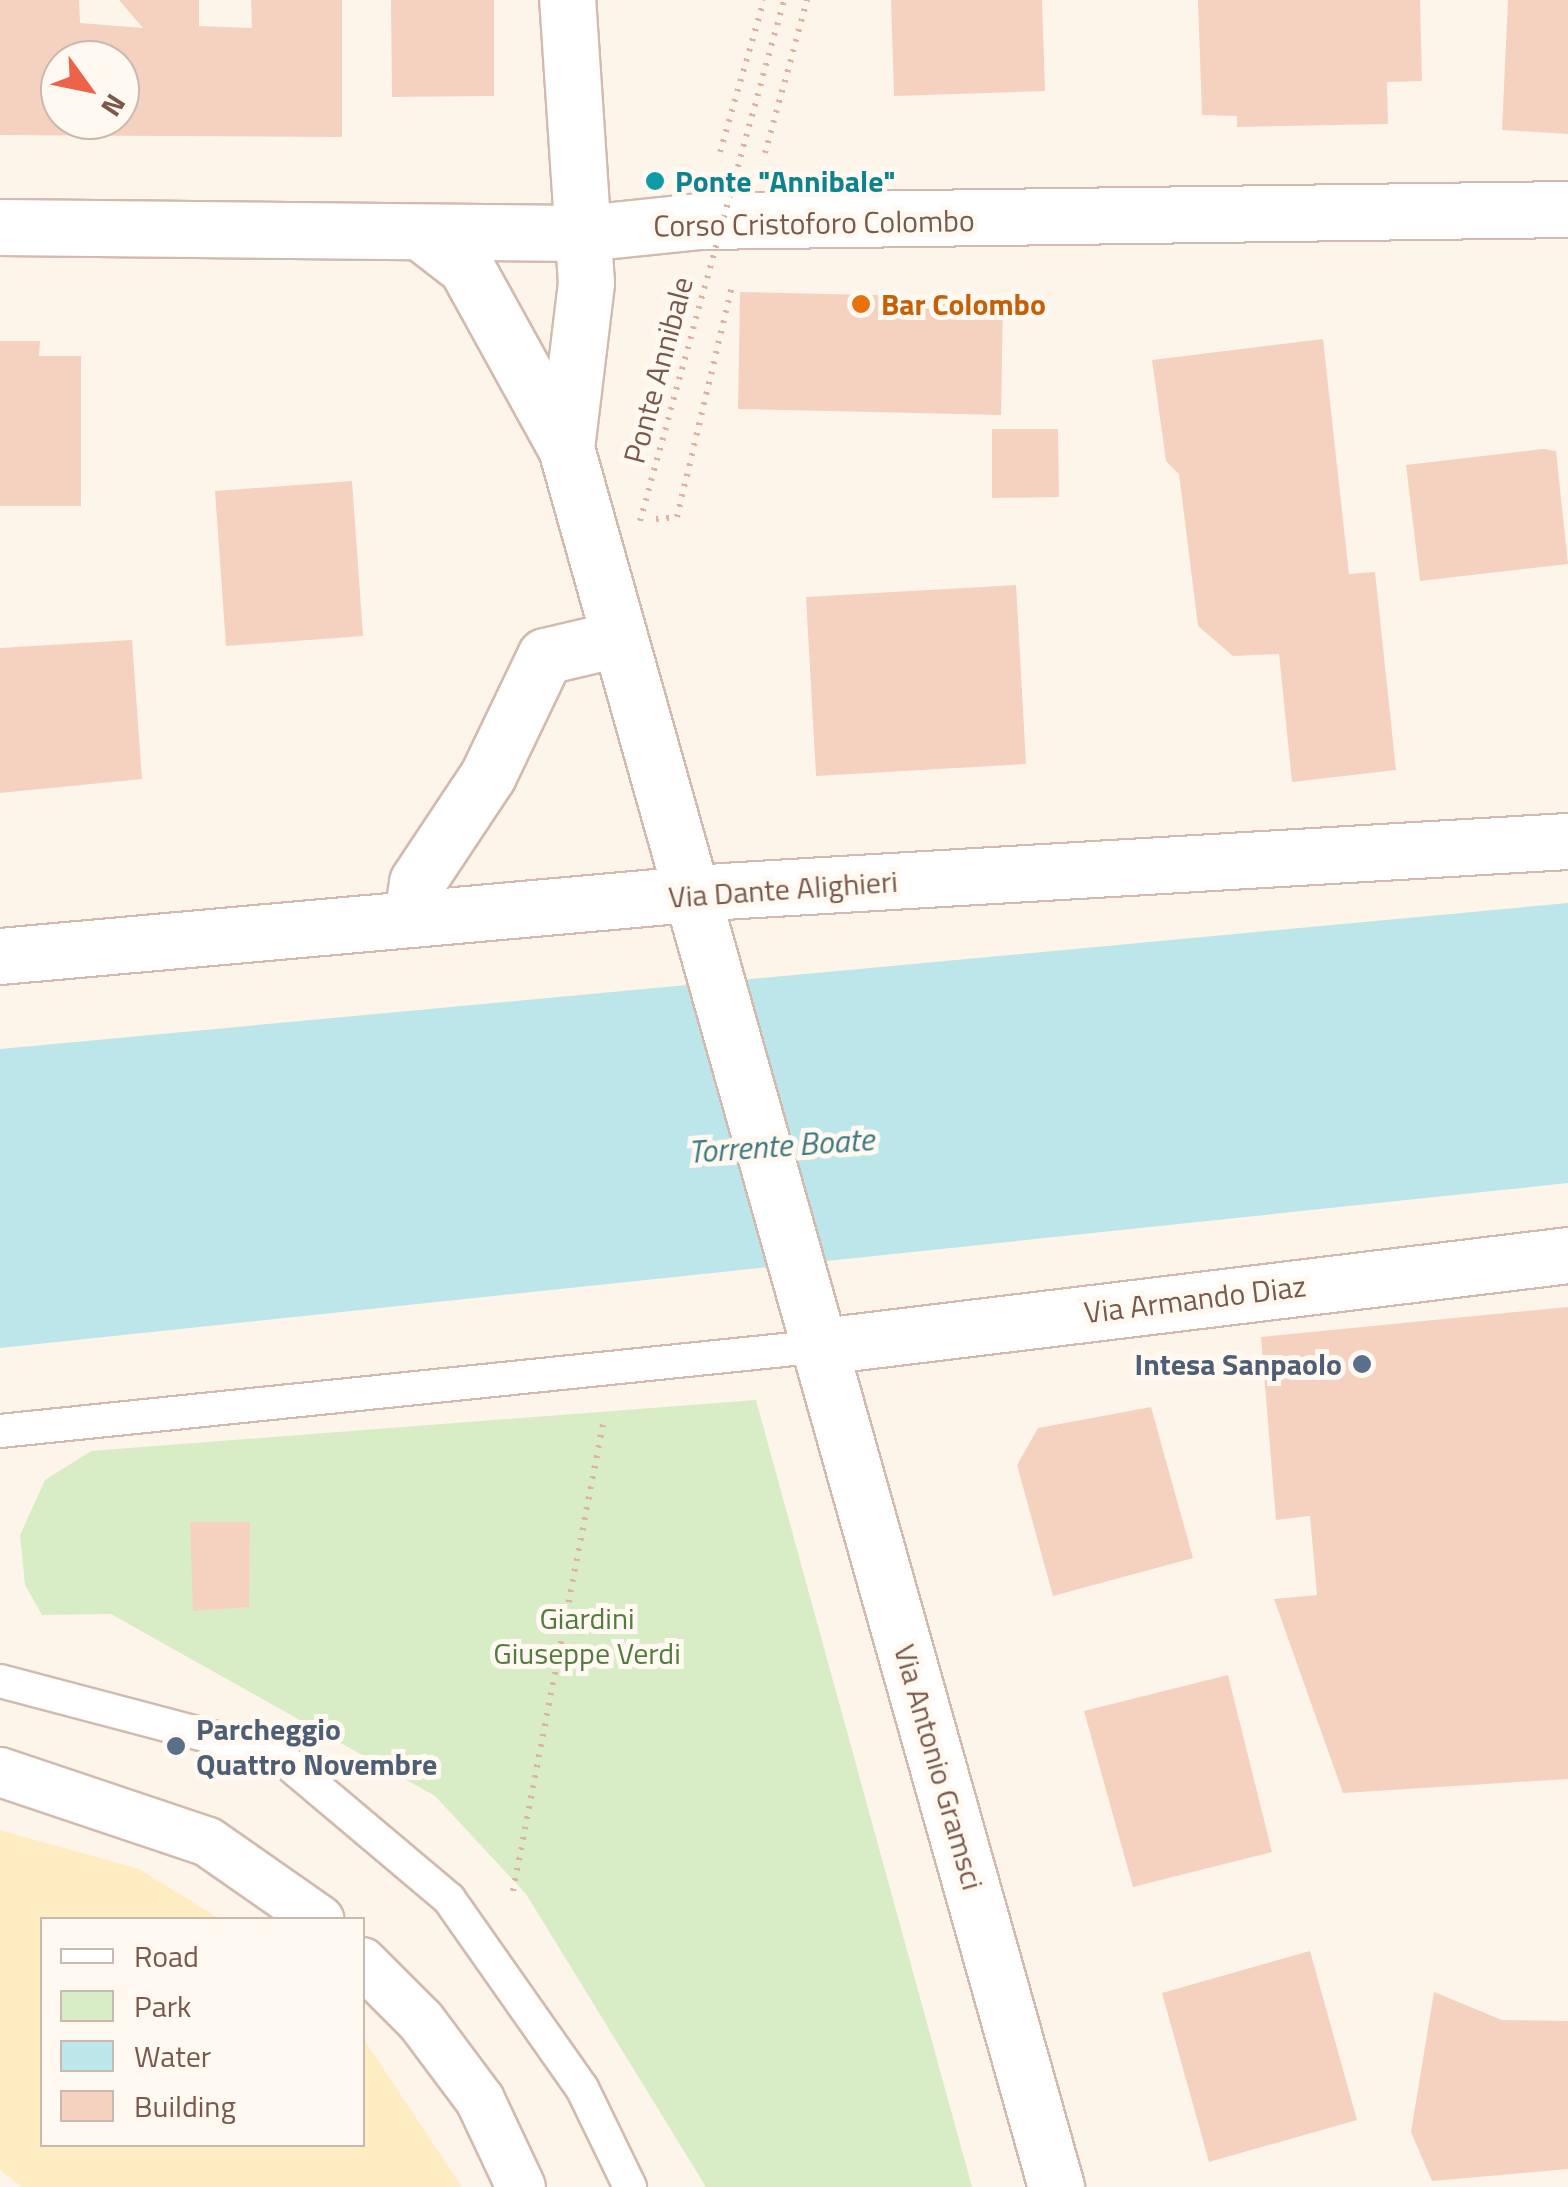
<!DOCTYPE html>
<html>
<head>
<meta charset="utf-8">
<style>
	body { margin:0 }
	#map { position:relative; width:1568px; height:2187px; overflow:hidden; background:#fef5ea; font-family:"Titillium Web",sans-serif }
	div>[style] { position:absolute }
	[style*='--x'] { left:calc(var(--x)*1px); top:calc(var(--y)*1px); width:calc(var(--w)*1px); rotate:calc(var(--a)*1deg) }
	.green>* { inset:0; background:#d8edc6 }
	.sand>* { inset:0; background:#feedc3 }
	.water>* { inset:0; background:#bce6e9 }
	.building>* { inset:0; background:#f5d1c0 }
	.path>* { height:6px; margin-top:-3px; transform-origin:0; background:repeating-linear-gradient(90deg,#dbb4a2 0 2.5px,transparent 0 10.5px) }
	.roads { filter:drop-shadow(2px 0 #d2bbae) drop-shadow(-2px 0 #d2bbae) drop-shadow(0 2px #d2bbae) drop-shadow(0 -2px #d2bbae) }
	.service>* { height:32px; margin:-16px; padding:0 16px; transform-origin:16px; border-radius:16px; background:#fff }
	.pedestrian>* { height:48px; margin:-24px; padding:0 24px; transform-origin:24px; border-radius:24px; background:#fff }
	.minor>* { height:55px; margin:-27.5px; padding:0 27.5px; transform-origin:27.5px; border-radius:27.5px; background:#fff }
	.secondary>* { height:55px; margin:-27.5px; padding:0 27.5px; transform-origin:27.5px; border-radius:27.5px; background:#fff }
	.path-bridge>* { height:6px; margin-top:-3px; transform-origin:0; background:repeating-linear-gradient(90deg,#dbb4a2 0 2.5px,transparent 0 10.5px) }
	.dots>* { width:28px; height:28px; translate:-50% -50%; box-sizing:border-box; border:5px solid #fff9f1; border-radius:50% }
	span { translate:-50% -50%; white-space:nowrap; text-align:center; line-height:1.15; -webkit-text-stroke:10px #fff9f1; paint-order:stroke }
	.culture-label { font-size:30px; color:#0d838f; font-weight:700 }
	.left { translate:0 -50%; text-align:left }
	.street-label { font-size:30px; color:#7b594a }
	.food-label { font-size:30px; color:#c56008; font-weight:700 }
	.service-label { font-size:30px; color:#4e5e75; font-weight:700 }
	.right { translate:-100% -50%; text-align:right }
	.park-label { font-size:30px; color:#547b3f }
	.water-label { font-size:32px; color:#3c7980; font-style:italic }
	.legend { position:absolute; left:40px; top:1917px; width:325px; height:230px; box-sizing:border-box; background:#fff9f1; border:2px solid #cab9ae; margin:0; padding:12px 18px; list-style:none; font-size:30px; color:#7b594a }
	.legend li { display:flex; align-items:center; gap:20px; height:50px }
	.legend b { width:50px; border:2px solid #cab9ae }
	.north { position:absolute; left:40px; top:40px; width:100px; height:100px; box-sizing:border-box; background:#fff9f1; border:2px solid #cab9ae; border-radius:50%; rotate:123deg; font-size:28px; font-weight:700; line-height:40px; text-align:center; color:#7b594a }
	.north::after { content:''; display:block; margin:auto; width:35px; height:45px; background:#ed6349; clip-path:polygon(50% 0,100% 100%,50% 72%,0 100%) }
</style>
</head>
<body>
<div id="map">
	<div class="green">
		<div style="clip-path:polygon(756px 1400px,972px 2187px,706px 2187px,526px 1894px,435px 1796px,111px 1614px,42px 1615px,25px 1585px,20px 1535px,45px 1480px,91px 1451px)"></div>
	</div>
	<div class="sand">
		<div style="clip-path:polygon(0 1830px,139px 1869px,220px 1919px,42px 1920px,42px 2144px,362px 2144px,363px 2038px,462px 2187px,22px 2187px,0 2170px)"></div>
	</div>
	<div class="water">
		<div style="clip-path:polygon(1568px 903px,1568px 1183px,0 1348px,0 1049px)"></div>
	</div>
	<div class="building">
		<div style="clip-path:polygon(evenodd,0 0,79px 0,80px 23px,143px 28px,119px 0,199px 0,199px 26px,252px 28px,251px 0,342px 0,342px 137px,0 135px,0 0,60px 60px,120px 60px,120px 120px,60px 120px,60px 60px)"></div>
		<div style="clip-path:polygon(391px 0,494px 0,494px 96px,392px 97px)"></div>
		<div style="clip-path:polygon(891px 0,1042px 0,1045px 91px,894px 96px)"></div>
		<div style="clip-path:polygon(1198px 0,1420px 0,1422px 81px,1387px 82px,1388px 124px,1237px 127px,1237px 116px,1202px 115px)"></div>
		<div style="clip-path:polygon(1508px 0,1568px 0,1568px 134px,1502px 130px)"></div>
		<div style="clip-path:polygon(740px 292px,1003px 298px,1001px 415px,738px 409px)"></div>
		<div style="clip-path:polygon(1323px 339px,1349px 574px,1375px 572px,1396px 770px,1292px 782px,1279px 654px,1233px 656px,1198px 626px,1179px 474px,1166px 461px,1152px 360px)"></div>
		<div style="clip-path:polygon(0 341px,40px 341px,39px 356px,81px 356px,81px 506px,0 506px)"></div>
		<div style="clip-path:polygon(992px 429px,1058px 429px,1059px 497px,992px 498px)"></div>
		<div style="clip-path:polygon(1543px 449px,1556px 451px,1568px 564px,1420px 581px,1406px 465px)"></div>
		<div style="clip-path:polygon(352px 481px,363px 636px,226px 646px,215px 491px)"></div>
		<div style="clip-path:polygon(1016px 585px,1026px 764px,816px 776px,806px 597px)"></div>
		<div style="clip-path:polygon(132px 640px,142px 779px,0 793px,0 648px)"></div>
		<div style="clip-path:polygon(1568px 1307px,1568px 1779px,1343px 1793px,1274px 1599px,1317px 1595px,1310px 1516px,1276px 1520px,1261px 1337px)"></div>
		<div style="clip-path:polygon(1151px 1407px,1193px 1558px,1053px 1596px,1017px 1465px,1038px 1428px)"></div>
		<div style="clip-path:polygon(190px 1522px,250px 1522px,249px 1607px,193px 1611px)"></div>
		<div style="clip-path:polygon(1228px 1675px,1272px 1852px,1133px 1887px,1084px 1711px)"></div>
		<div style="clip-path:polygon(1310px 1951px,1357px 2120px,1209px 2162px,1162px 1993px)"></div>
		<div style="clip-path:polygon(1434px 1992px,1502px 2020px,1568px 2021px,1568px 2169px,1432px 2181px,1411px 2132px)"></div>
	</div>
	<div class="path">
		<div style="--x:720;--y:152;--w:158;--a:-73.9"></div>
		<div style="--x:765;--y:153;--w:159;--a:-74.6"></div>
		<div style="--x:656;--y:519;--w:21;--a:-5"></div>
		<div style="--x:677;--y:517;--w:237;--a:-76.6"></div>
		<div style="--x:513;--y:1891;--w:478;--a:-79.1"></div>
	</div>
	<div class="roads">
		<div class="service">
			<div style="--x:0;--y:1431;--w:826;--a:-5.9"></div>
			<div style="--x:0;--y:1681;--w:286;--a:14.8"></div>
			<div style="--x:277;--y:1754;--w:225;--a:40.1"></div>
			<div style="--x:449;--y:1899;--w:231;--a:54.9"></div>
			<div style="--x:582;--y:2088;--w:110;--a:64.1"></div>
		</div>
		<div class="pedestrian">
			<div style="--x:0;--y:1772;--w:219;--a:18.6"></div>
			<div style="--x:208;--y:1842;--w:136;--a:34.9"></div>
			<div style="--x:362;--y:1962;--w:83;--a:45"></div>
			<div style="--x:421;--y:2021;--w:99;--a:53.2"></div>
			<div style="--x:480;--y:2100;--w:96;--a:64.8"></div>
		</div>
		<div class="minor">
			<div style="--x:422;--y:233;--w:56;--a:37.7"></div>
			<div style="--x:466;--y:267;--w:207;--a:61.1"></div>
			<div style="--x:566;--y:448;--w:1807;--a:74.26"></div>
			<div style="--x:566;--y:448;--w:166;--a:-83.1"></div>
			<div style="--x:586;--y:283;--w:284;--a:-93.8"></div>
			<div style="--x:412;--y:915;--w:33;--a:-81"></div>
			<div style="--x:417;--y:882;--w:128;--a:-56.4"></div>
			<div style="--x:488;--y:775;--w:132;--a:-64.4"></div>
			<div style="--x:545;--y:656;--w:74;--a:-13.3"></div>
			<div style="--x:0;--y:956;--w:726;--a:-5.14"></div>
			<div style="--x:723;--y:891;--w:846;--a:-3.39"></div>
			<div style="--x:822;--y:1346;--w:752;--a:-6.95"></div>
		</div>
		<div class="secondary">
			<div style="--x:0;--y:227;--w:584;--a:0.59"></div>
			<div style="--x:584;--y:233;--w:117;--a:-5.9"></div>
			<div style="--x:700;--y:221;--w:868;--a:-0.79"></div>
		</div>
	</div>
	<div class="path-bridge">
		<div style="--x:640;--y:521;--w:541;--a:-74.55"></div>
	</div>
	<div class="dots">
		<div style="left:655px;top:181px;background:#0f9aa8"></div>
		<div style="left:861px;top:304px;background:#e8710a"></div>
		<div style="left:1362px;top:1364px;background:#5c6f8a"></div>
		<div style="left:176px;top:1746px;background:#5c6f8a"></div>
	</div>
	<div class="culture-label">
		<span class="left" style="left:675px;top:181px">Ponte "Annibale"</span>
	</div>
	<div class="street-label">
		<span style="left:814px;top:223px;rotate:-1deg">Corso Cristoforo Colombo</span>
		<span style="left:658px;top:370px;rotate:-75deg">Ponte Annibale</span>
		<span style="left:783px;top:889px;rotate:-4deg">Via Dante Alighieri</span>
		<span style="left:1195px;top:1299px;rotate:-7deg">Via Armando Diaz</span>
		<span style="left:939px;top:1767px;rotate:74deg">Via Antonio Gramsci</span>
	</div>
	<div class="food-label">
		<span class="left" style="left:881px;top:304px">Bar Colombo</span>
	</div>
	<div class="service-label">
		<span class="right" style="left:1342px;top:1364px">Intesa Sanpaolo</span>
		<span class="left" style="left:196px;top:1746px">Parcheggio<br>Quattro Novembre</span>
	</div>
	<div class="park-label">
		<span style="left:587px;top:1635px">Giardini<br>Giuseppe Verdi</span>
	</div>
	<div class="water-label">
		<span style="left:781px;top:1145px;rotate:-4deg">Torrente Boate</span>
	</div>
	<ul class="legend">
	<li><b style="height:12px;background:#fff"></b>Road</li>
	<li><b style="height:28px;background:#d8edc6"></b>Park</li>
	<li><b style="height:28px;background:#bce6e9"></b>Water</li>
	<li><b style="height:28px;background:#f5d1c0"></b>Building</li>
	</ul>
	<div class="north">N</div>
</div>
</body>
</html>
